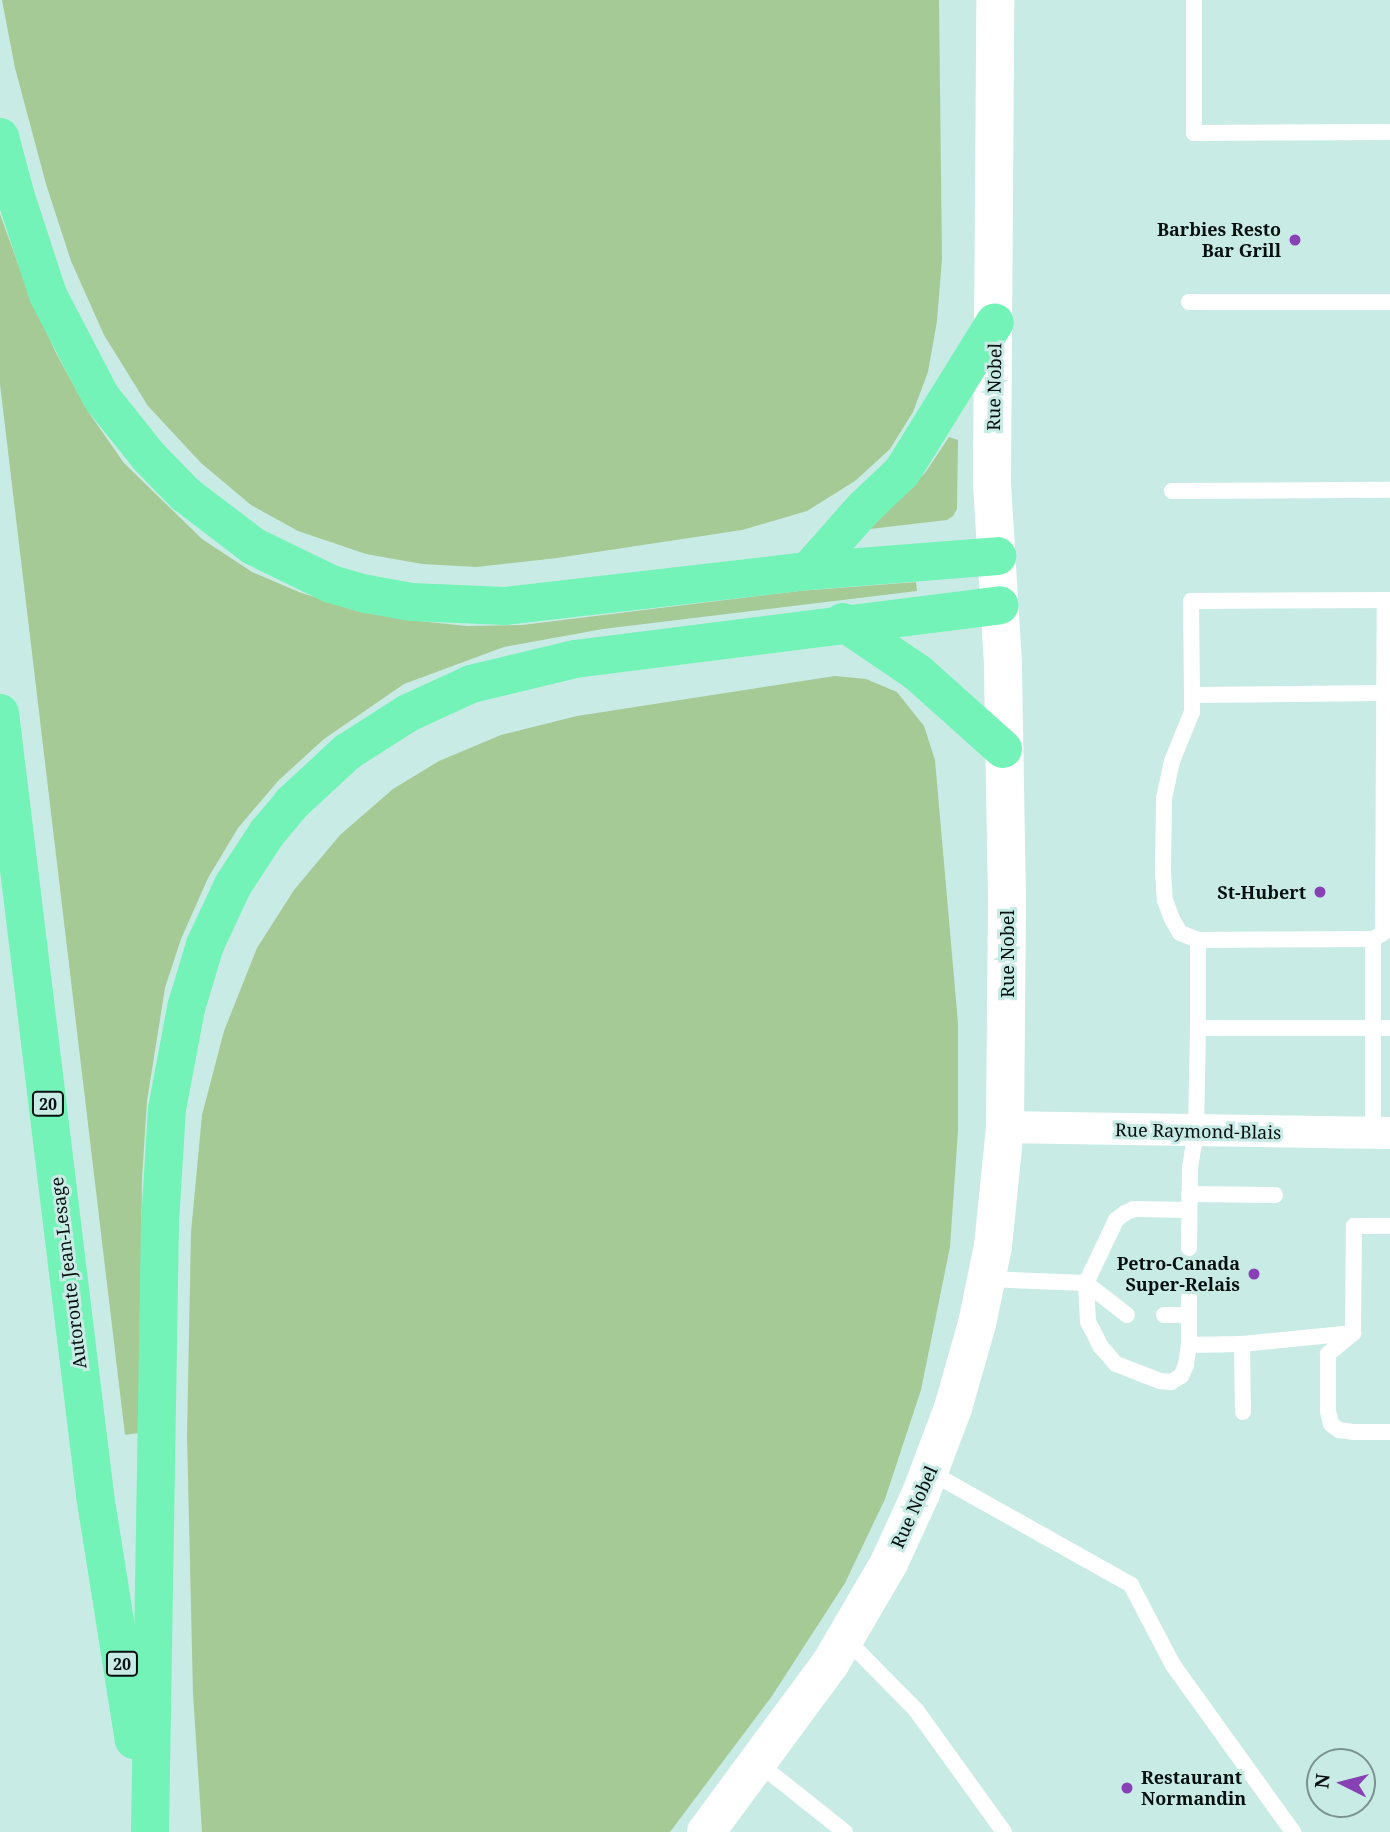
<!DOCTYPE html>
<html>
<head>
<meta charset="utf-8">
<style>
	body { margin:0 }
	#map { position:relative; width:1390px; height:1832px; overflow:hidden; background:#c9ebe6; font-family:"Noto Serif",serif }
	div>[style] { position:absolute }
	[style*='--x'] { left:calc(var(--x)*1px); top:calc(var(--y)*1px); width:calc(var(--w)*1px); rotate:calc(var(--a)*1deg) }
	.green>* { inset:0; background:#a6ca96 }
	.service>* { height:16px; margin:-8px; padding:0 8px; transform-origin:8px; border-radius:8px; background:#fff }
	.minor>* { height:32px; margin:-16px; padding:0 16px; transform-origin:16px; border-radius:16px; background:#fff }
	.tertiary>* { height:38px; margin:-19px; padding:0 19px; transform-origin:19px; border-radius:19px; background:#fff }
	.motorway>* { height:38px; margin:-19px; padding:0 19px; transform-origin:19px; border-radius:19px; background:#73f3b7 }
	.dots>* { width:19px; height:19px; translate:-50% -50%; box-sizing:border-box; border:4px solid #c9ebe6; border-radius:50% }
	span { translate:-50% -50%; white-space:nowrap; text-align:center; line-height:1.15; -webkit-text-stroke:6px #c9ebe6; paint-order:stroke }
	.shield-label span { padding:2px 5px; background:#c9ebe6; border:2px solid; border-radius:5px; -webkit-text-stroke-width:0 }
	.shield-label { font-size:16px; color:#05100f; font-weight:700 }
	.poi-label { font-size:18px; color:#05100f; font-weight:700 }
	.right { translate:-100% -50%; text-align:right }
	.left { translate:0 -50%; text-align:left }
	.street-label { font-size:18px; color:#05100f }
	.north { position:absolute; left:1306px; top:1748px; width:70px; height:70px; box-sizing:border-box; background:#c9ebe6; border:2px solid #7b9390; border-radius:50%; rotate:276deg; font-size:19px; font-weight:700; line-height:28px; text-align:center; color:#05100f }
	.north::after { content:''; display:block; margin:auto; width:24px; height:32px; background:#8841b4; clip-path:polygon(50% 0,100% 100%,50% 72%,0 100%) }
</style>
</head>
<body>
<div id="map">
	<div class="green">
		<div style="clip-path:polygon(2px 0,939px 0,942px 259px,937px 321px,928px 372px,913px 412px,890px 449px,855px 481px,807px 511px,742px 530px,557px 558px,476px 567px,422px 564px,366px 554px,298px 531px,251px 505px,201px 463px,148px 406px,104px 335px,71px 261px,46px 184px,15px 68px)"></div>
		<div style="clip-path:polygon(0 214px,26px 286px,55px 351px,87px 410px,124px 463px,202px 539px,252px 572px,299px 592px,356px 611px,409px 620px,467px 626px,522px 625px,799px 591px,916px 582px,917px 591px,603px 629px,504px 647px,404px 684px,324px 739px,278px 781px,238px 828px,208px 878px,181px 939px,165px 988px,147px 1101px,142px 1179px,139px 1433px,125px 1435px,0 384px)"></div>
		<div style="clip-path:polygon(949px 437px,958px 440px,957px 509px,953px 516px,947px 520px,870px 529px,925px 473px)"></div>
		<div style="clip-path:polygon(835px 676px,866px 679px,897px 692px,924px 726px,935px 760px,958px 1023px,958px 1131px,950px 1247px,921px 1390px,885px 1499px,845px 1583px,772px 1696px,670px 1832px,202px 1832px,193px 1694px,187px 1435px,191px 1232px,202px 1115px,224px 1031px,257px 948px,294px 890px,340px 835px,393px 789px,439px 761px,501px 735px,577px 716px)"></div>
	</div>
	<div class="service">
		<div style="--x:1194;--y:0;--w:133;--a:90"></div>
		<div style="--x:1194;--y:133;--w:196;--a:-0.3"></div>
		<div style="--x:1189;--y:302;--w:201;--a:0"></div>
		<div style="--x:1172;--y:491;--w:218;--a:-0.3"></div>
		<div style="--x:1384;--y:693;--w:192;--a:179.4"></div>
		<div style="--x:1192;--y:695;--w:94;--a:-90.6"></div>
		<div style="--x:1191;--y:601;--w:199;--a:-0.3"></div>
		<div style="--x:1192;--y:695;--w:17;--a:90"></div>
		<div style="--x:1192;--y:712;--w:53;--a:112.2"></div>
		<div style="--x:1172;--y:761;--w:38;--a:102"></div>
		<div style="--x:1164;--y:798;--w:75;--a:90.8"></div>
		<div style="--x:1163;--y:873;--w:27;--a:86"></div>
		<div style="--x:1165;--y:900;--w:20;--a:70"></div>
		<div style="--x:1172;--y:919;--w:16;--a:60"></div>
		<div style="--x:1180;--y:933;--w:19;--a:21"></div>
		<div style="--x:1198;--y:1028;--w:88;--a:-90"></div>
		<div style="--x:1198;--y:940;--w:175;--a:-0.3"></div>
		<div style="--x:1373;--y:1133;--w:194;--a:-90"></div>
		<div style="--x:1373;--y:939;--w:12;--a:-31"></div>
		<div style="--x:1383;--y:933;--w:333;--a:-89.7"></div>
		<div style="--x:1189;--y:1194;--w:86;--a:0.7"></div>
		<div style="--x:1189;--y:1248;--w:80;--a:-89.3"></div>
		<div style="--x:1190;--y:1168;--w:37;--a:-81"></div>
		<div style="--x:1196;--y:1131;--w:103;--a:-88.9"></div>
		<div style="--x:1198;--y:1028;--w:192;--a:0"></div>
		<div style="--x:987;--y:1279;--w:99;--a:2.3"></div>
		<div style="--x:1086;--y:1283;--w:52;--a:38"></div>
		<div style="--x:1189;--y:1298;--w:47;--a:90"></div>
		<div style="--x:1189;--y:1345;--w:53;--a:-1.1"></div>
		<div style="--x:1242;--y:1344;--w:112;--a:-5.7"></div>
		<div style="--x:1164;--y:1315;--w:25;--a:0"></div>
		<div style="--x:1353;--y:1333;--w:33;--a:140"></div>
		<div style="--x:1328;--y:1354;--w:57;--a:90"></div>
		<div style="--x:1328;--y:1411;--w:13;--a:77"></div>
		<div style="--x:1331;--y:1424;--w:10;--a:37"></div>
		<div style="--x:1339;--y:1430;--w:14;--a:8"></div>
		<div style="--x:1353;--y:1432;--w:37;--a:0"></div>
		<div style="--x:1353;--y:1333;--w:107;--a:-89.5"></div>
		<div style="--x:1354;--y:1226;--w:36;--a:0"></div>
		<div style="--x:1242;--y:1344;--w:68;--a:89.2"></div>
		<div style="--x:1189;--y:1345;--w:20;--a:99"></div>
		<div style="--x:1186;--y:1365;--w:12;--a:114"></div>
		<div style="--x:1181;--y:1376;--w:12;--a:149"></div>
		<div style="--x:1171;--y:1382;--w:11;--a:-175"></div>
		<div style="--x:1160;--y:1381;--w:47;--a:-158.9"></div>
		<div style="--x:1116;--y:1364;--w:23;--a:-131"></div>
		<div style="--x:1101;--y:1347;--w:28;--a:-117"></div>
		<div style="--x:1088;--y:1322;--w:39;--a:-93"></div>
		<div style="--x:1086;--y:1283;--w:70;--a:-64.5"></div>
		<div style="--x:1116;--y:1220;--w:11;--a:-38"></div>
		<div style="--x:1125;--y:1213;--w:10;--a:-24"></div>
		<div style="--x:1134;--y:1209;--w:55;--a:1"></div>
		<div style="--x:930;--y:1472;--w:231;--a:29.3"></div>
		<div style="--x:1131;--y:1585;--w:90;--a:62.3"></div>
		<div style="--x:1173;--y:1665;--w:206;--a:54.3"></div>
		<div style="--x:846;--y:1639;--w:100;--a:45.4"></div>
		<div style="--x:916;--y:1710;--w:150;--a:54.2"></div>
		<div style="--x:758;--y:1763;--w:111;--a:38.4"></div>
	</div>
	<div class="minor">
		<div style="--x:1005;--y:1127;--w:385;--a:0.9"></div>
	</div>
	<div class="tertiary">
		<div style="--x:706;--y:1832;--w:209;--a:-53.6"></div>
		<div style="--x:830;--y:1664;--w:117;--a:-59.7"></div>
		<div style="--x:889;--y:1563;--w:77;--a:-65.4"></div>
		<div style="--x:921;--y:1493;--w:91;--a:-69.4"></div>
		<div style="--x:953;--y:1408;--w:87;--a:-74.1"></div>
		<div style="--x:977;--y:1324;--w:80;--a:-78.4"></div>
		<div style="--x:993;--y:1246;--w:120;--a:-84.2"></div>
		<div style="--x:1005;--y:1127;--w:226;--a:-89.5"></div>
		<div style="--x:1007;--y:901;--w:237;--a:-91"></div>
		<div style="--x:1003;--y:664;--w:182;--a:-93.5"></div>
		<div style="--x:992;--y:482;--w:482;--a:-89.6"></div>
	</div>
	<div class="motorway">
		<div style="--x:0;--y:137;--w:62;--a:75.1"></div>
		<div style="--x:16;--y:197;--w:103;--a:71.9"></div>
		<div style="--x:48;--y:295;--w:115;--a:62.5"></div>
		<div style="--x:101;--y:397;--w:77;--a:51.3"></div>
		<div style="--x:149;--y:457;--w:52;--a:45.8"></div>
		<div style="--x:185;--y:494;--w:86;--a:37.4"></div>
		<div style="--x:253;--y:546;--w:87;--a:26"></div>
		<div style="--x:331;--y:584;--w:37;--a:16"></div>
		<div style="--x:367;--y:594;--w:45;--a:10.3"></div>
		<div style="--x:411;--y:602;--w:94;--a:2.4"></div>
		<div style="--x:505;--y:606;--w:305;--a:-6.6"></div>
		<div style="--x:808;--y:571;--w:190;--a:-4.5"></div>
		<div style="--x:808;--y:571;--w:84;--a:-48.4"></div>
		<div style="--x:864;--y:508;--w:52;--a:-43.5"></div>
		<div style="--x:902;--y:472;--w:176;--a:-58.2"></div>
		<div style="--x:843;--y:622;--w:91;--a:34.2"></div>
		<div style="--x:918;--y:673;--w:114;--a:41.8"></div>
		<div style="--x:0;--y:713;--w:788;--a:83.07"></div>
		<div style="--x:95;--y:1495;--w:248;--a:81"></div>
		<div style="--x:150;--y:1832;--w:609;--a:-89.06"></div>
		<div style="--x:160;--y:1223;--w:114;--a:-86.5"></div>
		<div style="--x:167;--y:1109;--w:103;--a:-79.3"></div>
		<div style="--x:186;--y:1008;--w:66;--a:-73.2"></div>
		<div style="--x:205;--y:945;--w:66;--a:-65"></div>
		<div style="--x:233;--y:885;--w:62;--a:-56.8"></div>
		<div style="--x:267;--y:833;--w:39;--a:-50"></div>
		<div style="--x:292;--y:803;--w:75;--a:-42.8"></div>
		<div style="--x:347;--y:752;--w:72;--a:-32.6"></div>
		<div style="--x:408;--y:713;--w:69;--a:-24.7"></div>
		<div style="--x:471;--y:684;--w:107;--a:-13.5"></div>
		<div style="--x:575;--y:659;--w:428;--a:-7.2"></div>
	</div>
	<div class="dots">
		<div style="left:1295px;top:240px;background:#8841b4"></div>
		<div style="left:1320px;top:892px;background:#8841b4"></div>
		<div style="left:1254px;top:1274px;background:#8841b4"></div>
		<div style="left:1127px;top:1788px;background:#8841b4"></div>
	</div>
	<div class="shield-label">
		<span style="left:48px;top:1104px">20</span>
		<span style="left:122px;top:1664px">20</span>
	</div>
	<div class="poi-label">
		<span class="right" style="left:1281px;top:240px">Barbies Resto<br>Bar Grill</span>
		<span class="right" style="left:1306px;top:892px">St-Hubert</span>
		<span class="right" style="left:1240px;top:1274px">Petro-Canada<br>Super-Relais</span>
		<span class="left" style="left:1141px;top:1788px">Restaurant<br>Normandin</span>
	</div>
	<div class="street-label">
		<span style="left:994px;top:387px;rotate:-89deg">Rue Nobel</span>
		<span style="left:1007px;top:954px;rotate:-90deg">Rue Nobel</span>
		<span style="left:1198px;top:1131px;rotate:1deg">Rue Raymond-Blais</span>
		<span style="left:68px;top:1273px;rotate:-97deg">Autoroute Jean-Lesage</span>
		<span style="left:914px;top:1507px;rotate:-66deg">Rue Nobel</span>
	</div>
	<div class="north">N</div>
</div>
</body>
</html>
